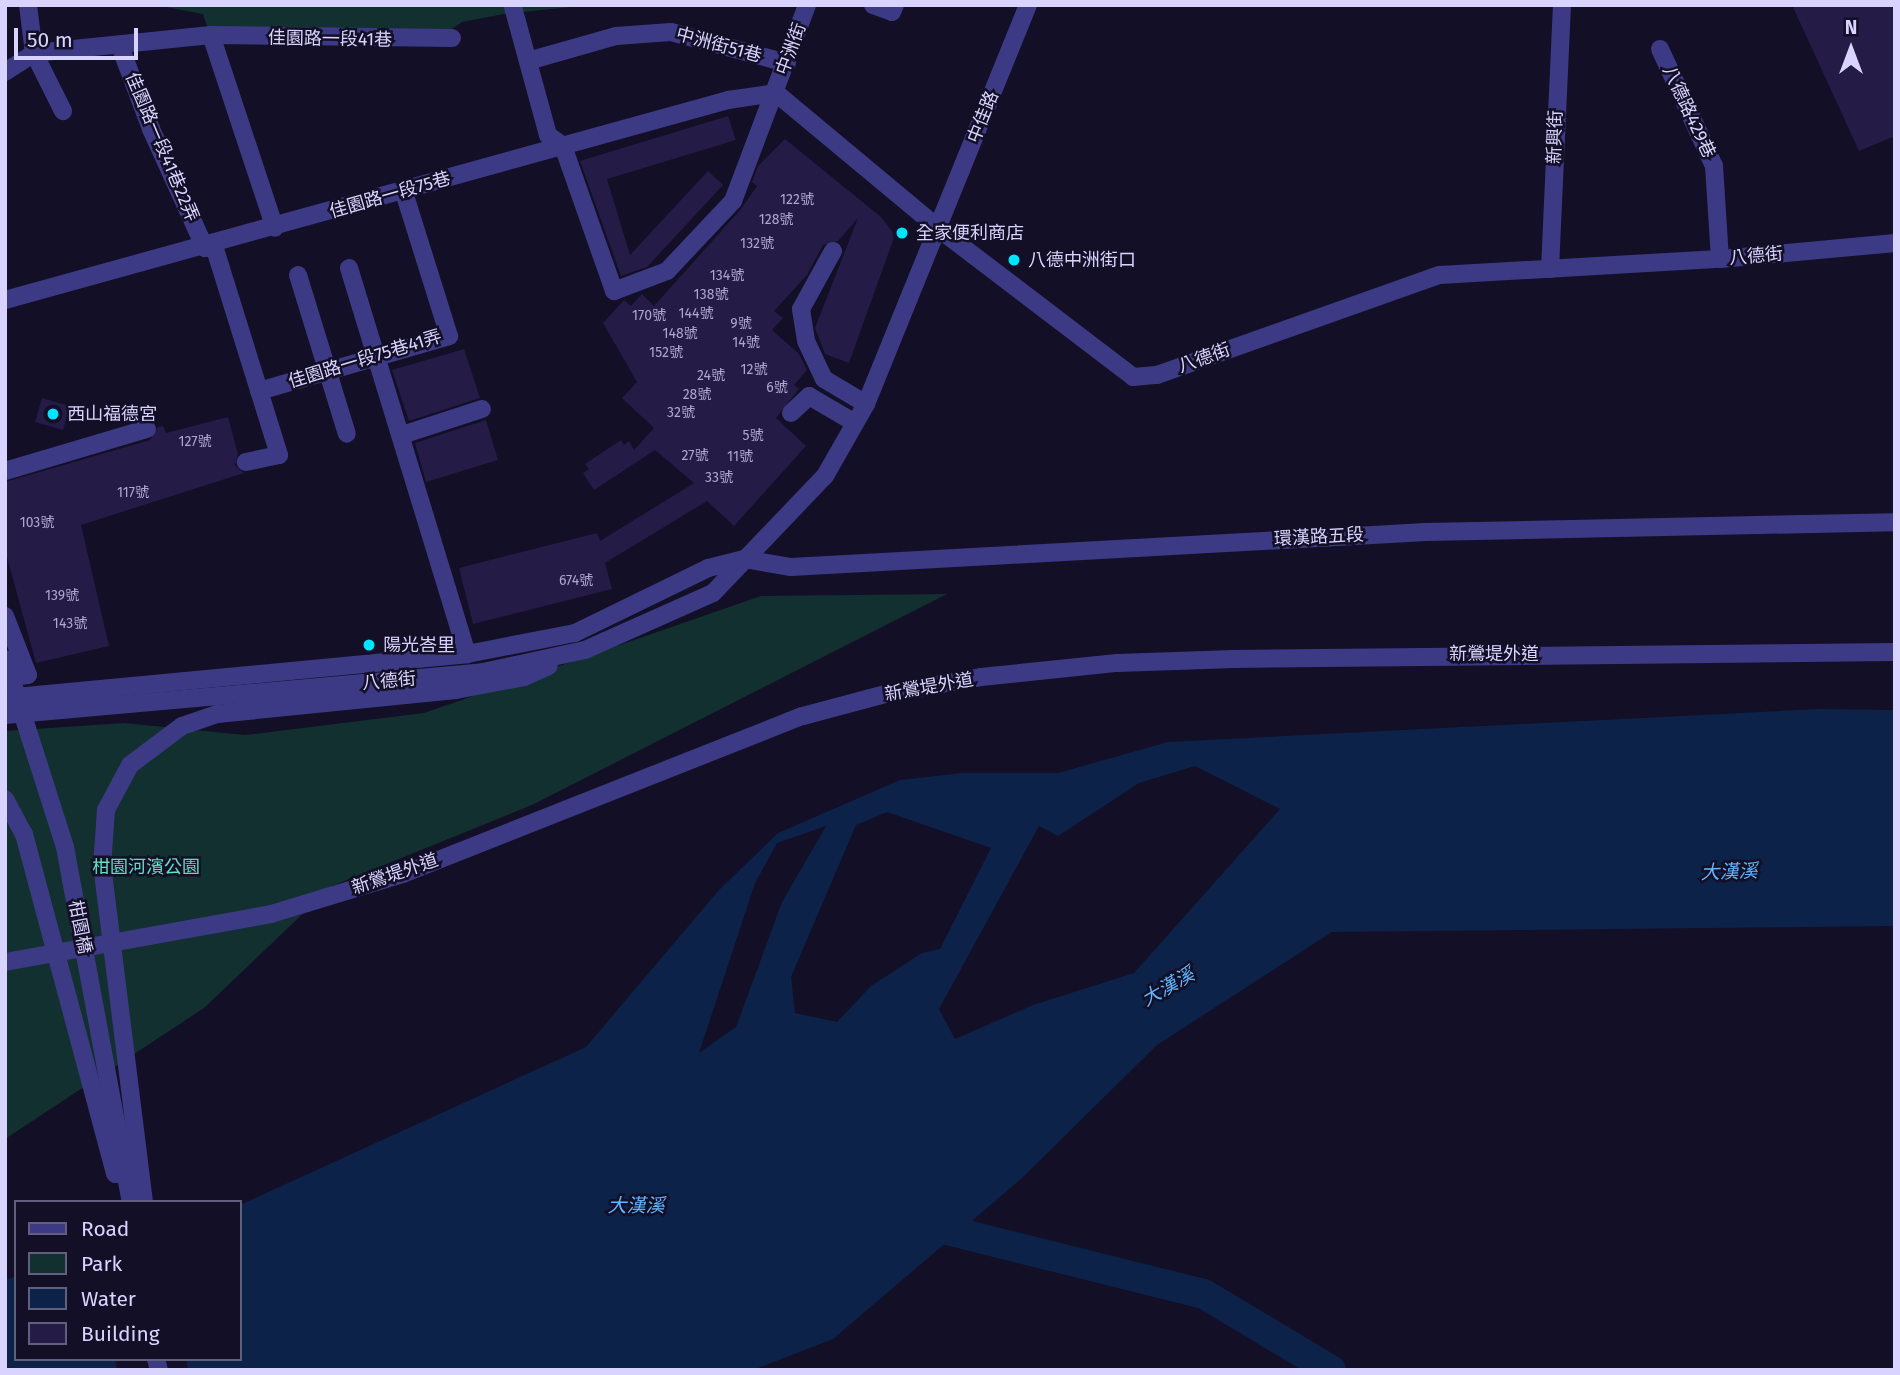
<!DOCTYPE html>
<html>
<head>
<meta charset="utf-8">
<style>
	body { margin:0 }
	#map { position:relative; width:1900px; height:1375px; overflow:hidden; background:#130f26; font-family:"Fira Sans","Noto Sans TC",sans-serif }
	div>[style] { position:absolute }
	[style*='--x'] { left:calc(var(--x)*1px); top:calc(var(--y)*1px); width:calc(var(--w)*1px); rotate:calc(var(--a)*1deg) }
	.green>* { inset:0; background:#12302f }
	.water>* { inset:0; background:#0c2248 }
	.pier>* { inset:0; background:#130f26 }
	.river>* { height:30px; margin:-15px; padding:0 15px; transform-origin:15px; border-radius:15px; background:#0c2248 }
	.building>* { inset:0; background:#241b47 }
	.minor>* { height:18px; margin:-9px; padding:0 9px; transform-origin:9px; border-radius:9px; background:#3d3a85 }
	.dots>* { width:19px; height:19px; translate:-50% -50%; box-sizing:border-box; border:4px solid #130f26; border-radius:50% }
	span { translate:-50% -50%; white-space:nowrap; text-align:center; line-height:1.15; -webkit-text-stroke:5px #130f26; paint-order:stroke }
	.number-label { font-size:14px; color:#aca6d1 }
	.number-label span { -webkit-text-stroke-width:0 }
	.street-label { font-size:18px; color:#d9d4ff }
	.poi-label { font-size:18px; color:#d9d4ff }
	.left { translate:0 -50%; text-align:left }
	.park-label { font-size:18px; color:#5fe0c0 }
	.water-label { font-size:19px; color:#62b6ff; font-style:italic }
	.frame { position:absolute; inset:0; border:7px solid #d9d4ff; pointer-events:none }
	.legend { position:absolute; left:14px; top:1200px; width:228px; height:161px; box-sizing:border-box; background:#130f26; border:2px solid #625e7d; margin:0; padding:9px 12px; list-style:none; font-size:21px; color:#d9d4ff }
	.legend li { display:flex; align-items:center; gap:14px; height:35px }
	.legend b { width:35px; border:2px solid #625e7d }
	.north { position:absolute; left:1816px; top:14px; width:70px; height:70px; -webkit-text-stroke:5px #130f26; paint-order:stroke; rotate:0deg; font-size:19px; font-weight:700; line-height:28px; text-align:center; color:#d9d4ff }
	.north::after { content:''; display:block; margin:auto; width:24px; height:32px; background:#d9d4ff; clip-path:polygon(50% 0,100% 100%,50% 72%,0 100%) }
	.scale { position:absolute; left:14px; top:28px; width:124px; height:32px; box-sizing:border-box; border:4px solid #d9d4ff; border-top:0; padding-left:9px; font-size:21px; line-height:24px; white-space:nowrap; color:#d9d4ff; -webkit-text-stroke:5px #130f26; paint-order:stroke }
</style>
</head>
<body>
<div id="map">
	<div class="green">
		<div style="clip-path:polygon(155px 5px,570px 5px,571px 7px,504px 14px,462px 22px,452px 29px,208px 29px,203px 14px)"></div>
		<div style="clip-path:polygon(947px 594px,532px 805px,332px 886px,204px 1008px,5px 1139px,5px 731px,124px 723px,245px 735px,424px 713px,761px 596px)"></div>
	</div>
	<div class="water">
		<div style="clip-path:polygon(evenodd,1818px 709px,1895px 710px,1895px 926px,1332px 932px,1157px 1045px,1022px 1178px,833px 1339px,753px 1370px,5px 1370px,5px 1280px,16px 1276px,16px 1359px,240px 1359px,240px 1205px,586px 1047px,719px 890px,778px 833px,900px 780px,962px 773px,1058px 773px,1168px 742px,1818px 709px,1195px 766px,1280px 809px,1134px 973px,1033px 1005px,955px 1039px,939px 1009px,1039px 826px,1058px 836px,1139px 783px,1195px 766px,1818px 709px,887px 812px,991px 848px,940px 949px,922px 953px,871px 986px,837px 1022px,795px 1013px,791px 977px,856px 825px,887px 812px,1818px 709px,826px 826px,782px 902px,736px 1027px,699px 1053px,755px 883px,777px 843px,826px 826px)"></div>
	</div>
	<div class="pier">
		<div style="clip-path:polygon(115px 1359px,186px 1359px,188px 1370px,117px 1370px)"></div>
	</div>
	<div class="river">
		<div style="--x:919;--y:1223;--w:294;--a:14"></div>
		<div style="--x:1204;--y:1294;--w:148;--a:30.9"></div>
	</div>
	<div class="building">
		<div style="clip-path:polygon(1792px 5px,1895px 5px,1895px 136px,1859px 151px)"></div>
		<div style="clip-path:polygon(728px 116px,736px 140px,607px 179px,630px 255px,708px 171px,723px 185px,647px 267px,621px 276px,580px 161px)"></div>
		<div style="clip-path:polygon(785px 139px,881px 217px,895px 235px,849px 363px,825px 354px,815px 328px,858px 218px,838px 241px,823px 245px,807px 275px,774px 311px,783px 318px,772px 330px,799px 354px,807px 370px,794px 385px,799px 389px,776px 418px,806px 446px,734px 526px,707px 501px,605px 563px,612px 589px,473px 624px,459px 568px,597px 533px,600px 541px,694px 483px,655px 450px,594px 490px,583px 473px,589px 469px,585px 464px,621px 440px,624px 445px,629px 441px,634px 450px,654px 428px,622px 398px,637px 382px,603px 323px,624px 300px,631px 306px,642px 294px,654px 306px,741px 209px,757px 186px,752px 182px,758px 166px)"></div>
		<div style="clip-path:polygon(464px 349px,480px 398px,409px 421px,392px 370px)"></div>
		<div style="clip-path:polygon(42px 398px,70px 406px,63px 430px,35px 422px)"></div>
		<div style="clip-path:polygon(228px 417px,238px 454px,235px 465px,244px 473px,81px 525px,109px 646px,36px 663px,5px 550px,5px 482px,150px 440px,158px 427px,163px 426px,166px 433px)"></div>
		<div style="clip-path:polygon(486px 420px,498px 460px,426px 482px,415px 443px)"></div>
	</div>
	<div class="minor">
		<div style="--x:28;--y:5;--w:48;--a:82.9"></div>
		<div style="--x:34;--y:53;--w:65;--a:63.4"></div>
		<div style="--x:873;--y:5;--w:20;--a:20"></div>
		<div style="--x:892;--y:12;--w:8;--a:-67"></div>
		<div style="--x:513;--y:7;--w:133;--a:74.7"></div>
		<div style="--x:548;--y:135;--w:19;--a:36"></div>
		<div style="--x:563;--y:146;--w:154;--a:70.6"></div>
		<div style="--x:614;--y:291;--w:57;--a:-20.7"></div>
		<div style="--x:667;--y:271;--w:96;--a:-46.7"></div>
		<div style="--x:733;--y:201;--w:210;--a:-69.3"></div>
		<div style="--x:211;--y:35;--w:203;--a:71.7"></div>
		<div style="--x:120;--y:46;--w:89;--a:69.5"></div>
		<div style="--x:151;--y:129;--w:131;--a:65.6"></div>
		<div style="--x:1660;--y:49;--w:129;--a:65.2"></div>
		<div style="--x:1714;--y:166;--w:93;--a:86.3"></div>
		<div style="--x:528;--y:61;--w:91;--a:-15.9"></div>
		<div style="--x:616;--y:36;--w:55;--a:-4.2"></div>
		<div style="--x:671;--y:32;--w:120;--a:15"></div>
		<div style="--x:5;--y:72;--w:35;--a:-33"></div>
		<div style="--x:34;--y:53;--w:178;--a:-5.8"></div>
		<div style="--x:211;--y:35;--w:241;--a:0.7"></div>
		<div style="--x:776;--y:93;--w:212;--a:39.8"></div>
		<div style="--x:939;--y:229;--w:244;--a:37.3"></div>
		<div style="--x:1133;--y:377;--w:24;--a:-5"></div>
		<div style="--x:1157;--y:375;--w:300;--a:-19.5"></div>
		<div style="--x:1440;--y:275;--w:280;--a:-3.3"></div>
		<div style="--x:1720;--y:259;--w:176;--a:-5.2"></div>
		<div style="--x:214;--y:246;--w:219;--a:72.7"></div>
		<div style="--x:279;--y:455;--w:34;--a:168"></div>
		<div style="--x:833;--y:251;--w:66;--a:118.9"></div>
		<div style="--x:801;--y:309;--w:32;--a:81"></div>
		<div style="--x:806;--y:341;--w:42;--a:64.7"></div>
		<div style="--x:824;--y:379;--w:49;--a:30.8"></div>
		<div style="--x:349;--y:268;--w:404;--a:73"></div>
		<div style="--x:1550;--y:269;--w:264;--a:-87.4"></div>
		<div style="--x:298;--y:275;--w:166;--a:72.9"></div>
		<div style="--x:5;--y:300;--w:750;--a:-15.46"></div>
		<div style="--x:728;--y:100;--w:49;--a:-8.3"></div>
		<div style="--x:259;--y:391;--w:198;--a:-16.1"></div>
		<div style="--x:449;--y:336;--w:151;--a:-107.4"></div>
		<div style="--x:791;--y:413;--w:25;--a:-43"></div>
		<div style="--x:809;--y:396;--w:53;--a:30.4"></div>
		<div style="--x:402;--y:435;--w:84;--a:-18"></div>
		<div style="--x:5;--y:471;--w:148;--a:-16.5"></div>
		<div style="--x:5;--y:616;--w:63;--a:68.7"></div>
		<div style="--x:28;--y:675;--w:23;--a:173"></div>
		<div style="--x:5;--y:659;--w:197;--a:72.3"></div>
		<div style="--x:65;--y:847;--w:361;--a:79.5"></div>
		<div style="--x:5;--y:698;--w:464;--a:-5.4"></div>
		<div style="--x:467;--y:654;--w:110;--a:-11"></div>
		<div style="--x:575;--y:633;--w:148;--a:-26"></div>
		<div style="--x:708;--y:568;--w:37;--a:-14"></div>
		<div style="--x:744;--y:559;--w:48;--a:9.7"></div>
		<div style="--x:791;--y:567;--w:636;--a:-3.15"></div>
		<div style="--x:1426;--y:532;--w:469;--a:-1.2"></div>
		<div style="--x:5;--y:715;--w:480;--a:-5.1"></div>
		<div style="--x:483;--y:672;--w:104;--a:-12.2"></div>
		<div style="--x:585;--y:650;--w:140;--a:-24"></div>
		<div style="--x:713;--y:593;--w:162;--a:-46.3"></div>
		<div style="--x:825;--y:476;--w:83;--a:-60.3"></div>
		<div style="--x:866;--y:404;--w:431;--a:-67.9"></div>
		<div style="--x:5;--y:799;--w:40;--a:62"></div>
		<div style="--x:24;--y:834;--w:352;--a:75"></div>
		<div style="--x:5;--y:962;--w:270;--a:-10.2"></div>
		<div style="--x:271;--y:914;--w:138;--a:-16.9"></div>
		<div style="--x:403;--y:874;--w:430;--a:-21.6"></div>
		<div style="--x:803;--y:716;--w:89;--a:-15"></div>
		<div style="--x:889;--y:693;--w:93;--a:-9.9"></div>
		<div style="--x:981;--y:677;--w:137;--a:-5.9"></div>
		<div style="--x:1117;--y:663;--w:117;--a:-2"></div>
		<div style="--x:1234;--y:659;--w:661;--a:-0.61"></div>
		<div style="--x:144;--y:1202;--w:339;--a:-97.1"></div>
		<div style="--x:102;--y:866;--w:56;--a:-85.9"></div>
		<div style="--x:106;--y:810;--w:51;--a:-61.9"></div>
		<div style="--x:130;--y:765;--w:65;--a:-36.9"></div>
		<div style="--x:182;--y:726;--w:37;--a:-19"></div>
		<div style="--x:217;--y:714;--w:240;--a:-5.7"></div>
		<div style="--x:456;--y:690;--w:69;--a:-10.8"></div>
		<div style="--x:524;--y:677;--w:27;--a:-24"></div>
		<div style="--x:156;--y:1359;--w:11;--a:75"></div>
	</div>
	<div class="dots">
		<div style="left:902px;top:233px;background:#00e5ff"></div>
		<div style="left:1014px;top:260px;background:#00e5ff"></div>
		<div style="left:53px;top:414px;background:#00e5ff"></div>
		<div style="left:369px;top:645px;background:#00e5ff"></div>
	</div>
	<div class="number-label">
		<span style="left:797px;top:200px">122號</span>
		<span style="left:776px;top:220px">128號</span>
		<span style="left:757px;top:244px">132號</span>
		<span style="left:727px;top:276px">134號</span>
		<span style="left:711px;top:295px">138號</span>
		<span style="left:696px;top:314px">144號</span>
		<span style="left:649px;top:316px">170號</span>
		<span style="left:741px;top:324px">9號</span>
		<span style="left:680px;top:334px">148號</span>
		<span style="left:746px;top:343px">14號</span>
		<span style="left:666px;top:353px">152號</span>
		<span style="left:754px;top:370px">12號</span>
		<span style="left:711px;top:376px">24號</span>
		<span style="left:777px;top:388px">6號</span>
		<span style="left:697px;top:395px">28號</span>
		<span style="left:681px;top:413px">32號</span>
		<span style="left:753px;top:436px">5號</span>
		<span style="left:195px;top:442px">127號</span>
		<span style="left:695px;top:456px">27號</span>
		<span style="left:740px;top:457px">11號</span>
		<span style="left:719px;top:478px">33號</span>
		<span style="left:133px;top:493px">117號</span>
		<span style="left:37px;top:523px">103號</span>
		<span style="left:576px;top:581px">674號</span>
		<span style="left:62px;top:596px">139號</span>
		<span style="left:70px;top:624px">143號</span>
	</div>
	<div class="street-label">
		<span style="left:330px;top:39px;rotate:1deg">佳園路一段41巷</span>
		<span style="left:719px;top:45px;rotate:15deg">中洲街51巷</span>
		<span style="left:791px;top:49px;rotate:-70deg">中洲街</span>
		<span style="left:1689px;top:112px;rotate:65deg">八德路429巷</span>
		<span style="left:983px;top:117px;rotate:-68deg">中佳路</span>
		<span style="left:1555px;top:137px;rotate:-88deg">新興街</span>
		<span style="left:162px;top:147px;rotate:67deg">佳園路一段41巷22弄</span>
		<span style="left:390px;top:195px;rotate:-16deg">佳園路一段75巷</span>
		<span style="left:1756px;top:256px;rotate:-5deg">八德街</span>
		<span style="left:1204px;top:358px;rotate:-20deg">八德街</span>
		<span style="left:365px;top:359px;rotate:-17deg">佳園路一段75巷41弄</span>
		<span style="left:1319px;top:537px;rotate:-3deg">環漢路五段</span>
		<span style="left:1494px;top:654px">新鶯堤外道</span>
		<span style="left:389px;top:681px;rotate:-5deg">八德街</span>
		<span style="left:929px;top:687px;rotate:-10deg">新鶯堤外道</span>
		<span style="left:395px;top:874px;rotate:-19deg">新鶯堤外道</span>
		<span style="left:80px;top:927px;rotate:79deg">柑園橋</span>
	</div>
	<div class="poi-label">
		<span class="left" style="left:916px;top:233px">全家便利商店</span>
		<span class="left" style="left:1028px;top:260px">八德中洲街口</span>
		<span class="left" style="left:67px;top:414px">西山福德宮</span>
		<span class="left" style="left:383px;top:645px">陽光峇里</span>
	</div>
	<div class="park-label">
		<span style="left:146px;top:867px">柑園河濱公園</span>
	</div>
	<div class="water-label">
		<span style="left:1729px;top:872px;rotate:-2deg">大漢溪</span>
		<span style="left:1168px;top:987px;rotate:-30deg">大漢溪</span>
		<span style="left:636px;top:1206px">大漢溪</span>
	</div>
	<div class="frame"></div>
	<ul class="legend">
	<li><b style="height:9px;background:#3d3a85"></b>Road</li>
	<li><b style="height:19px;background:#12302f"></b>Park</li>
	<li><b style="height:19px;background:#0c2248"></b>Water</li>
	<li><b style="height:19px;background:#241b47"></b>Building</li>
	</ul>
	<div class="north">N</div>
	<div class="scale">50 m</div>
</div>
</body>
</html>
